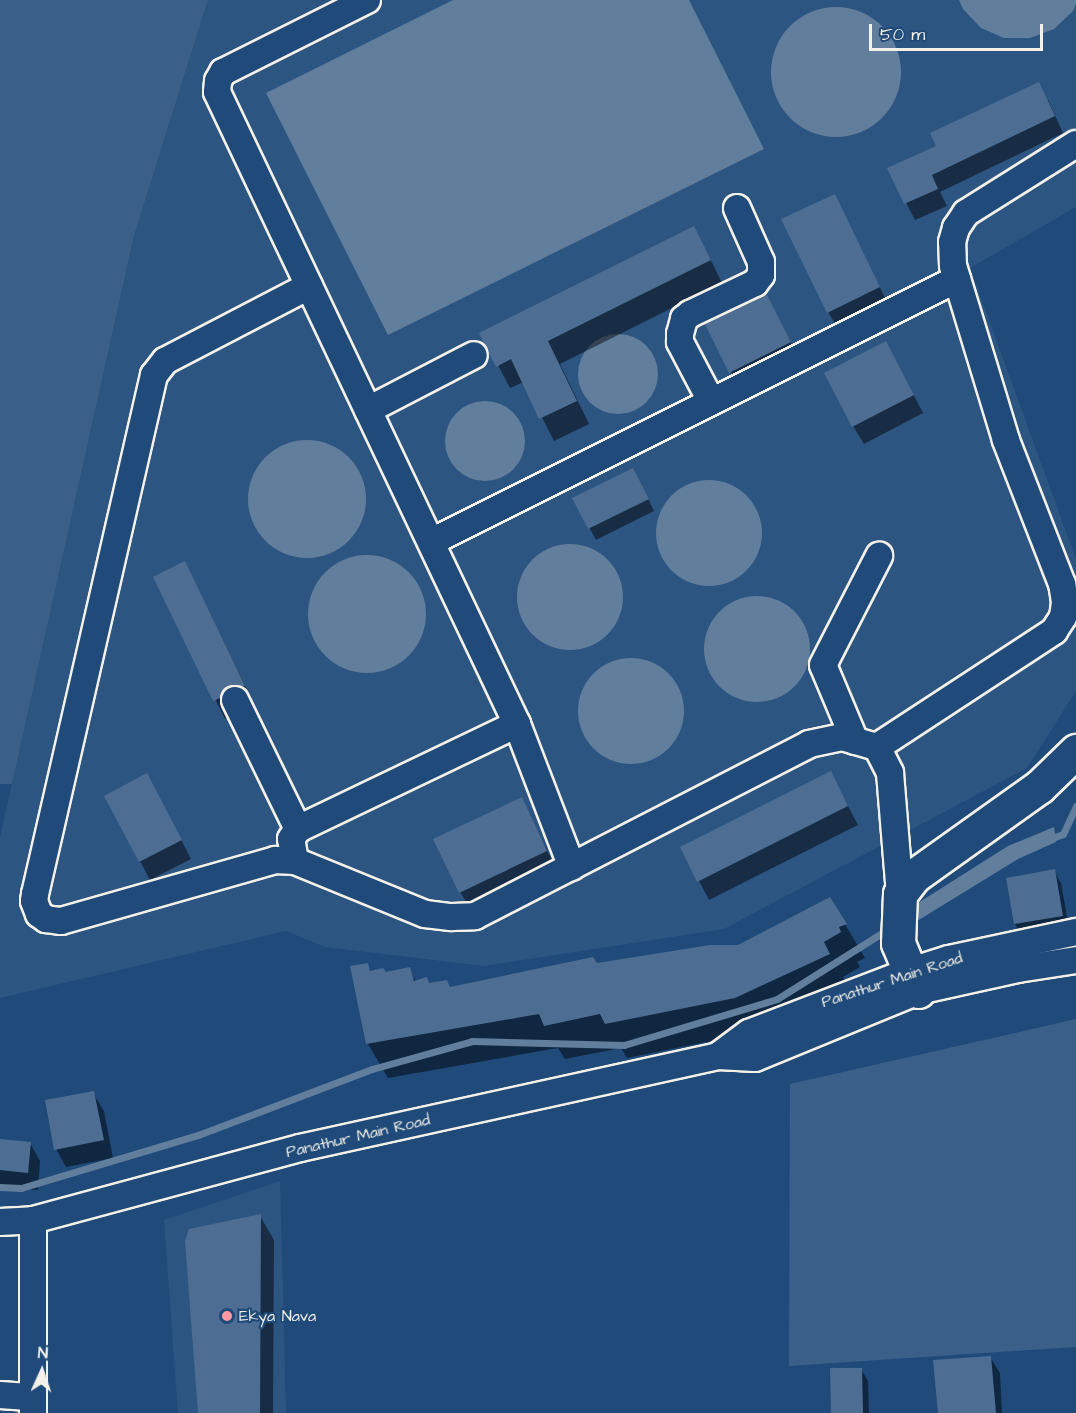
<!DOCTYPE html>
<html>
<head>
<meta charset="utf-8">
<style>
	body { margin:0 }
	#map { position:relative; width:1076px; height:1413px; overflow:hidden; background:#1f4a7a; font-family:"Architects Daughter",sans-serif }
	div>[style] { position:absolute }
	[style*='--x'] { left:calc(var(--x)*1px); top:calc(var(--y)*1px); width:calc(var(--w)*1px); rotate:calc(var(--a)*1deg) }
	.built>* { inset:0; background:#2d5581 }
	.green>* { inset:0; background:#3a5f88 }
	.water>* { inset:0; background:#627e9d }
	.round { border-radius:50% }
	.shadow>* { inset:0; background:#0007 }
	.stream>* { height:7px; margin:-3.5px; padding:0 3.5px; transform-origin:3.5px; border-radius:3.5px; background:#627e9d }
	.building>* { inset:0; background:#4d6e92 }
	.roads { filter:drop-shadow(2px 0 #f4f1e8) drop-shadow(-2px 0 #f4f1e8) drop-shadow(0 2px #f4f1e8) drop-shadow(0 -2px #f4f1e8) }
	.minor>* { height:26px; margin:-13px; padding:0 13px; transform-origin:13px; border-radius:13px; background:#1f4a7a }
	.major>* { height:33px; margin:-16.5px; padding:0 16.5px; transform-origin:16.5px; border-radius:16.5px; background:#1f4a7a }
	.dots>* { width:16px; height:16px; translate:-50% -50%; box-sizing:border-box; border:3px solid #1f4a7a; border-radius:50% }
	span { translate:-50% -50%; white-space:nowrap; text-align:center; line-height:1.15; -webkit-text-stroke:4.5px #1f4a7a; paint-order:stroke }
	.street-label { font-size:16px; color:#f4f1e8 }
	.poi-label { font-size:16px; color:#f4f1e8 }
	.left { translate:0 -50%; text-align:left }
	.north { position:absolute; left:12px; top:1341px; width:60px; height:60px; -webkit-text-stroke:4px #1f4a7a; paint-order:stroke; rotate:3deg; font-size:16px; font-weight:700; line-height:24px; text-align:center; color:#f4f1e8 }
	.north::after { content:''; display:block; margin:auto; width:21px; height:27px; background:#f4f1e8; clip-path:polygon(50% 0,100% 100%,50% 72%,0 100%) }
	.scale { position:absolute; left:869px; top:24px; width:174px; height:27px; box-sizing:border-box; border:3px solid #f4f1e8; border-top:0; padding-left:8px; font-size:18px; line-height:21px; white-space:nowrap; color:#f4f1e8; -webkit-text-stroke:4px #1f4a7a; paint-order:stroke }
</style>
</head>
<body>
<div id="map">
	<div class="built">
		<div style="clip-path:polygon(208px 0,1076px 0,1076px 207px,970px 268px,1076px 559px,1076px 691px,1027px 768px,724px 929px,484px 966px,325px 947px,286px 931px,0 998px,0 837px,134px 236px)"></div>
		<div style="clip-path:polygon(280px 1181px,286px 1413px,178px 1413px,164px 1220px)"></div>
	</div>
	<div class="green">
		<div style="clip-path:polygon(0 0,208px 0,134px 236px,12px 784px,0 784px)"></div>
		<div style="clip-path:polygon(1076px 1019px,1076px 1347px,789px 1366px,790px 1084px)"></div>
	</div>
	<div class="water">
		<div style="clip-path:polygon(453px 0,689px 0,764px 149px,388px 335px,266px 93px)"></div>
		<div style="clip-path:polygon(959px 0,1076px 0,1076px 4px,1073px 11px,1054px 29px,1030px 38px,1004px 38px,981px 28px,963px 9px)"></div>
		<div class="round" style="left:771px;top:7px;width:130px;height:130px"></div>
		<div class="round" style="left:578px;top:334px;width:80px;height:80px"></div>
		<div class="round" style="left:445px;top:401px;width:80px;height:80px"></div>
		<div class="round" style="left:248px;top:440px;width:118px;height:118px"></div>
		<div class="round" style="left:656px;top:480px;width:106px;height:106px"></div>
		<div class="round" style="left:517px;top:544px;width:106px;height:106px"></div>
		<div class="round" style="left:308px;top:555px;width:118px;height:118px"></div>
		<div class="round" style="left:704px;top:596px;width:106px;height:106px"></div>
		<div class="round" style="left:578px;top:658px;width:106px;height:106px"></div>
		<div style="clip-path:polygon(1054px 827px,1056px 842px,1018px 859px,909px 926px,907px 910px,1008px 846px)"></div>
	</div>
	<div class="shadow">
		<div style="clip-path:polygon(1048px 100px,1063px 133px,940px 192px,947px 206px,915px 220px,889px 169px)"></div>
		<div style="clip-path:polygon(844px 214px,889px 306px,839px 330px,828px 312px)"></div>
		<div style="clip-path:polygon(706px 250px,722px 283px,560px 364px,589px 424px,554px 441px,524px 382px,510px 388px,481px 333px)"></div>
		<div style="clip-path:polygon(776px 313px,800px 360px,741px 390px,731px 372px)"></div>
		<div style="clip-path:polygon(896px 361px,923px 413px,864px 444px,853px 426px)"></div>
		<div style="clip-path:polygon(640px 482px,654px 511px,596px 540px,574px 499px)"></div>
		<div style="clip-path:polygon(185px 563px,254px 704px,239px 704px,225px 719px,155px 577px)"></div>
		<div style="clip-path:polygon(840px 791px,858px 825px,709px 900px,682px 848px)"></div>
		<div style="clip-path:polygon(157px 793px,191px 859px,150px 880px,106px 797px)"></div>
		<div style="clip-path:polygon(521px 799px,557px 870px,471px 910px,460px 892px)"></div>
		<div style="clip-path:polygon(1054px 871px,1061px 883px,1069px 928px,1022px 936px,1015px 924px,1007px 879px)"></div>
		<div style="clip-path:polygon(830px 899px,865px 958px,857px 962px,860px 967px,843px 977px,849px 988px,755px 1032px,627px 1058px,621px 1048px,565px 1059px,558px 1048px,388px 1078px,368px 1044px,352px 967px,367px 965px,371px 972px,385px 974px,409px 969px,416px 982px,450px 988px,596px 964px,739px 946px)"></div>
		<div style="clip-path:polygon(93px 1093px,104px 1111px,113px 1158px,66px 1167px,56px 1149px)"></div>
		<div style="clip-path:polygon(0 1140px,30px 1143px,40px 1161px,38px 1190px,0 1186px)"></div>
		<div style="clip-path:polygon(260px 1216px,274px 1240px,273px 1413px,199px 1413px)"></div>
		<div style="clip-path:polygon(990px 1357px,1000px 1373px,1002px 1413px,939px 1413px)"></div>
		<div style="clip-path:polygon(861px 1369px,868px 1381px,869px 1413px,832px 1413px)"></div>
	</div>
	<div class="stream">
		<div style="--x:1047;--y:840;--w:17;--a:-21"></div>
		<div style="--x:1063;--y:834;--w:31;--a:-65"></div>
		<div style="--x:0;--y:1187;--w:21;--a:3"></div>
		<div style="--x:21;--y:1188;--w:185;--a:-16.7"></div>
		<div style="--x:198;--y:1135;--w:186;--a:-20.8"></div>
		<div style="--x:372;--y:1069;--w:104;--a:-15.6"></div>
		<div style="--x:472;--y:1041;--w:152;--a:1.5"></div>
		<div style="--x:624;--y:1045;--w:160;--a:-16.7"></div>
		<div style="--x:777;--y:999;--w:131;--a:-32.2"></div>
	</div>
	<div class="building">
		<div style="clip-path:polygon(1039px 82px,1055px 116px,932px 175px,938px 189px,904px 204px,887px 168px,936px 146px,930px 133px)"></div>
		<div style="clip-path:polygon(835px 194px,880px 287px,827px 313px,781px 219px)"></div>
		<div style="clip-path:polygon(694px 226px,711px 260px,548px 341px,577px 401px,539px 419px,511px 359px,496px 367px,479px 333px)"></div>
		<div style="clip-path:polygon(766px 293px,791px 342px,729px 373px,705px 324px)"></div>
		<div style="clip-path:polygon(886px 341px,914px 395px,852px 427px,824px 373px)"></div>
		<div style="clip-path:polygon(633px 468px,649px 499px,588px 529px,572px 498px)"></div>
		<div style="clip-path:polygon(185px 561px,245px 686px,229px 686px,220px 698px,213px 701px,153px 577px)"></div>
		<div style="clip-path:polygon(831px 771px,848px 806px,697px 882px,680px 847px)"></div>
		<div style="clip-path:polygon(147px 773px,182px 840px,139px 862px,104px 796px)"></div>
		<div style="clip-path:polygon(522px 797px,547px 851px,459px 893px,433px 839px)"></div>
		<div style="clip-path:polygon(1055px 869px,1063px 916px,1014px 924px,1006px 878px)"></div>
		<div style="clip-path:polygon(830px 897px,847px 924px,839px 927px,841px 932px,824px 942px,830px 954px,735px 998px,605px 1024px,600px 1014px,544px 1026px,539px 1014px,366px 1044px,350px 966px,368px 963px,370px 971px,383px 968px,386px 972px,410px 967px,414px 981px,427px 977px,429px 983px,447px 980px,450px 987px,593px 957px,597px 963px,710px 945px,738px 945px)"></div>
		<div style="clip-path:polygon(94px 1091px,104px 1140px,54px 1150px,45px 1100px)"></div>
		<div style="clip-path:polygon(0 1139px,31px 1142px,28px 1173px,0 1170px)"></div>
		<div style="clip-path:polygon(261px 1214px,260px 1413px,198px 1413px,185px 1241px,189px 1229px)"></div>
		<div style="clip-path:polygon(991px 1356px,996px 1413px,938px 1413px,933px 1360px)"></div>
		<div style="clip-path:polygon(830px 1368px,862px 1368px,863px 1413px,831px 1413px)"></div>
	</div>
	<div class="roads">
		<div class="minor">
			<div style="--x:367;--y:0;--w:161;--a:153.4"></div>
			<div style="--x:223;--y:72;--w:10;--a:119"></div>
			<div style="--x:218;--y:81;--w:11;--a:95"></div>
			<div style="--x:217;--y:92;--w:700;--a:64.61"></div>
			<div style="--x:517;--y:724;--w:153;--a:69"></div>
			<div style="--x:309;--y:286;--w:162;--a:152.5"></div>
			<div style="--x:165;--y:361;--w:18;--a:128"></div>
			<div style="--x:154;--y:375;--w:532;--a:102.91"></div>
			<div style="--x:35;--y:894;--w:7;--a:98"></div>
			<div style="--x:34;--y:901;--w:14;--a:69"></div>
			<div style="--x:39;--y:914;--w:9;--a:36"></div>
			<div style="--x:46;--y:919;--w:15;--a:8"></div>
			<div style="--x:61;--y:921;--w:223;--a:-15.9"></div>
			<div style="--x:275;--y:860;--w:20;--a:3"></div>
			<div style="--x:295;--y:861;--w:140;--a:22.2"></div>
			<div style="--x:425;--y:914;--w:26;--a:7"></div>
			<div style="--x:451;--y:917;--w:24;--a:-2"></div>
			<div style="--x:475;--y:916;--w:376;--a:-27.2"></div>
			<div style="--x:809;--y:744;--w:34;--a:-12"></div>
			<div style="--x:842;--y:737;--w:36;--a:16"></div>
			<div style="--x:877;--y:747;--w:29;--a:63"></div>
			<div style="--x:890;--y:773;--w:121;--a:85.3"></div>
			<div style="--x:711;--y:401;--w:67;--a:-117.7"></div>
			<div style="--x:680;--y:342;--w:8;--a:-90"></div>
			<div style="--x:680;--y:334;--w:16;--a:-75"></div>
			<div style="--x:684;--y:319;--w:8;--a:-40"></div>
			<div style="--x:690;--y:314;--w:72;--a:-25.5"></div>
			<div style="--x:755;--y:283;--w:10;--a:-53"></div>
			<div style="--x:761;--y:275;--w:13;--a:-90"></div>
			<div style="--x:761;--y:262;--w:59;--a:-114"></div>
			<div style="--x:368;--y:410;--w:119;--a:-27.4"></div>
			<div style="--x:431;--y:542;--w:588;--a:-26.57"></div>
			<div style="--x:235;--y:700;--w:144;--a:64"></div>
			<div style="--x:855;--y:741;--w:82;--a:-112.8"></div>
			<div style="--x:823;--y:665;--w:123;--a:-62.8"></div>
			<div style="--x:877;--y:747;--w:212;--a:-33.2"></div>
			<div style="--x:1054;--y:631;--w:17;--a:-57"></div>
			<div style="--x:1063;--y:617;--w:15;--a:-82"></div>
			<div style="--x:1065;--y:602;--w:18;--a:-99"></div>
			<div style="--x:1062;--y:584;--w:155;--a:-111.3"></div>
			<div style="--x:1006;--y:440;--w:182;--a:-106.9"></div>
			<div style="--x:953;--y:266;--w:24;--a:-92"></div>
			<div style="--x:952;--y:242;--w:15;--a:-74"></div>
			<div style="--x:956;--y:228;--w:18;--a:-56"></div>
			<div style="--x:966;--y:213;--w:130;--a:-32.1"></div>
			<div style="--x:295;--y:861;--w:22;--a:-100"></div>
			<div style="--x:291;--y:839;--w:12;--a:-55"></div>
			<div style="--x:298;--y:829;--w:243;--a:-25.6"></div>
			<div style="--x:718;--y:1056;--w:39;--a:-37"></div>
			<div style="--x:749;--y:1033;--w:170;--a:-21"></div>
			<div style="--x:908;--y:972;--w:43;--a:-17.6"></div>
			<div style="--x:949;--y:959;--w:130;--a:-12"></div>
			<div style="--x:0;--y:1222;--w:33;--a:-3"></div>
			<div style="--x:33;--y:1220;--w:277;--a:-15.1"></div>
			<div style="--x:300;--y:1148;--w:428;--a:-12.4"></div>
			<div style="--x:718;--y:1056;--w:37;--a:3"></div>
			<div style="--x:755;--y:1058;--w:176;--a:-22.3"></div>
			<div style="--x:918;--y:991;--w:102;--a:-12.4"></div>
			<div style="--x:1018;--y:969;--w:59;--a:-8.8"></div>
			<div style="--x:0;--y:1395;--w:32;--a:4"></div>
			<div style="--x:33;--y:1413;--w:193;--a:-90"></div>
		</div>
		<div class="major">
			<div style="--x:918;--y:991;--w:52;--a:-112.6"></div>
			<div style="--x:898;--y:943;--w:49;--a:-87.7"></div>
			<div style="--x:900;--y:894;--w:23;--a:-52"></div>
			<div style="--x:914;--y:876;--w:153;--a:-35.5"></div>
			<div style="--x:1039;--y:787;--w:52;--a:-44.2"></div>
		</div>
	</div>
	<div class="dots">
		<div style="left:227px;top:1316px;background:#ff9aa2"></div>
	</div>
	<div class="street-label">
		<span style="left:892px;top:980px;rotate:-18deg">Panathur Main Road</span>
		<span style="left:358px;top:1136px;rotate:-13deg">Panathur Main Road</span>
	</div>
	<div class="poi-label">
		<span class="left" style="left:239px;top:1316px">Ekya Nava</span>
	</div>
	<div class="north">N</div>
	<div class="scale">50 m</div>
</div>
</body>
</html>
